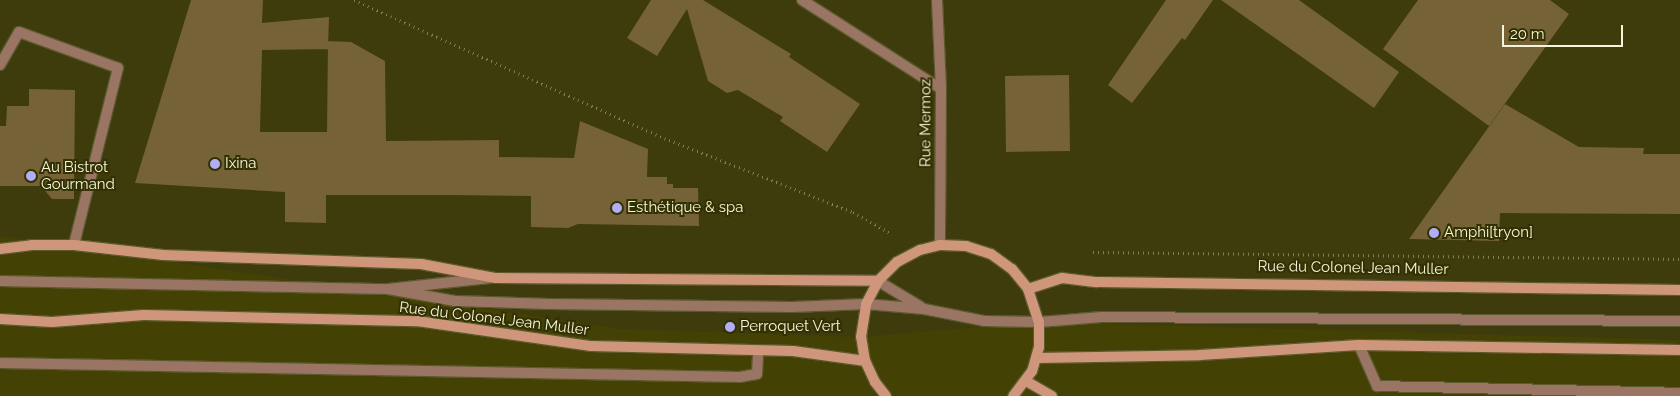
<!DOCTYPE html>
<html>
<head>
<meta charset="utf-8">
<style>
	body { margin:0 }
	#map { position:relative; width:1680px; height:396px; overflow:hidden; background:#3e3b0c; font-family:Raleway,sans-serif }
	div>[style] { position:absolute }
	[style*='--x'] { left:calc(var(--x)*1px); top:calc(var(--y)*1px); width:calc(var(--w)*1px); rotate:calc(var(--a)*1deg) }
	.built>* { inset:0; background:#444105 }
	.building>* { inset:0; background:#756237 }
	.path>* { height:3px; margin-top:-1.5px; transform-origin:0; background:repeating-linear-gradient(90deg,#807e57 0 1px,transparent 0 5px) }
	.roads { filter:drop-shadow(1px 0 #5b592d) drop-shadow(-1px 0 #5b592d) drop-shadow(0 1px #5b592d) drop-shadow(0 -1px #5b592d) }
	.service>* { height:10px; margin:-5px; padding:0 5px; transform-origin:5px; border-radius:5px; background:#9a7564 }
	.minor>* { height:10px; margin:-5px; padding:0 5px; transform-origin:5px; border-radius:5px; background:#9a7564 }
	.secondary>* { height:10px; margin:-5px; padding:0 5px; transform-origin:5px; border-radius:5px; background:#d0967b }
	.dots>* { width:14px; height:14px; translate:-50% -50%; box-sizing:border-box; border:2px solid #333101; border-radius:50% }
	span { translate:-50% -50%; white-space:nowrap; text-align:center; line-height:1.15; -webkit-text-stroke:4px #333101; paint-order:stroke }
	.street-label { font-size:15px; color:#f5f5dc }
	.poi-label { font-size:15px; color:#f5f5dc }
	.left { translate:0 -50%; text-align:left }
	.scale { position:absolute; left:1502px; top:25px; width:121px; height:22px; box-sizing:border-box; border:2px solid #f5f5dc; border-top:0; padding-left:6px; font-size:15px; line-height:18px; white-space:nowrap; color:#f5f5dc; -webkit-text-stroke:4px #333101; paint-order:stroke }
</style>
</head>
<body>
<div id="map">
	<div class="built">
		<div style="clip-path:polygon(0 236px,620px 329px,861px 337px,1039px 322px,1680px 340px,1680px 396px,0 396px)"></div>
	</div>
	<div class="building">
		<div style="clip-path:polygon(191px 0,263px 0,262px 23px,329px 17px,328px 49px,262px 50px,260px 132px,327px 132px,328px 41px,351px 42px,385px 61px,386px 141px,499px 140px,499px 157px,574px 158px,580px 121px,648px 149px,647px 177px,667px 177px,667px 184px,673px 184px,673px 188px,698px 188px,699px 226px,578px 224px,568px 228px,531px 227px,531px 196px,447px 195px,326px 195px,326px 223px,285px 222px,285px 192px,135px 183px)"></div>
		<div style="clip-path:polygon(651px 0,703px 0,791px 54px,789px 57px,860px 104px,827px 152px,780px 121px,783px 117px,738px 90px,727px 93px,708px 81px,687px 9px,657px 56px,627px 38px)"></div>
		<div style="clip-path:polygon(1166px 0,1213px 0,1185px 40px,1182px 38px,1132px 103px,1108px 85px)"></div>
		<div style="clip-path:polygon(1221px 0,1299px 0,1399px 72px,1374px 108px)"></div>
		<div style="clip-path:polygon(1418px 0,1550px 0,1569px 14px,1489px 126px,1383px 49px)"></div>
		<div style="clip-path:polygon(1069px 75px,1070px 151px,1006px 152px,1005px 76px)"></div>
		<div style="clip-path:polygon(29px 89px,75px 90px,74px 199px,52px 199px,41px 186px,0 186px,0 126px,6px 126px,7px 106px,29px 106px)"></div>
		<div style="clip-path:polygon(1505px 104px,1579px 147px,1644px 148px,1643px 154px,1680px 154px,1680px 214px,1500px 213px,1499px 241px,1409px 239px)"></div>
	</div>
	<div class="path">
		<div style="--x:354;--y:0;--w:345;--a:24"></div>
		<div style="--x:669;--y:140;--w:198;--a:21.4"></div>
		<div style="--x:853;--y:212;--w:45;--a:29.4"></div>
		<div style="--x:1093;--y:252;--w:587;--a:0.68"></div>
	</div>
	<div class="roads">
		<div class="service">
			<div style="--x:0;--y:65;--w:38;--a:-60"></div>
			<div style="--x:19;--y:32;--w:105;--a:20"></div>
			<div style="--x:118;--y:68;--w:182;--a:104"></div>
			<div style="--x:0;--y:281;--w:388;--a:1.2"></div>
			<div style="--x:388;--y:289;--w:102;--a:-6.2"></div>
			<div style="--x:878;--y:281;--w:50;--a:31.2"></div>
			<div style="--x:388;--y:289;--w:68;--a:10.2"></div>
			<div style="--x:455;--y:301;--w:94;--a:1.8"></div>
			<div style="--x:549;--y:304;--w:243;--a:0.7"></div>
			<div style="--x:792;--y:307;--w:74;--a:-2.3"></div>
			<div style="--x:866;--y:304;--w:58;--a:4.9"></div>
			<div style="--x:924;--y:309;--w:61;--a:11.3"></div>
			<div style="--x:984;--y:321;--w:55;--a:1"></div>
			<div style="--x:1039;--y:322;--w:63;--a:-4.5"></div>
			<div style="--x:1102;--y:317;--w:578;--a:0.4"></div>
			<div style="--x:1359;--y:345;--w:45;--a:66.3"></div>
			<div style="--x:1377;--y:386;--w:303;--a:1.3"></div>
			<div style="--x:0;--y:363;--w:740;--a:1.08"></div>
			<div style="--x:740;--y:377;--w:17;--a:-10"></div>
			<div style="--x:757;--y:374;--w:22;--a:-87"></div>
		</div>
		<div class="minor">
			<div style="--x:802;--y:0;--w:165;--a:32.6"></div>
			<div style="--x:937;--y:0;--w:89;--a:87.4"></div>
			<div style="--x:941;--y:89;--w:156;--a:90.4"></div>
		</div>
		<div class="secondary">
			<div style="--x:0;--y:249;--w:32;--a:-7"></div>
			<div style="--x:32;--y:245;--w:42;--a:0"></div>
			<div style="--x:74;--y:245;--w:90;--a:6.4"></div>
			<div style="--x:163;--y:255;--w:258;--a:2"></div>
			<div style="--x:421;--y:264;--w:75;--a:10.7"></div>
			<div style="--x:495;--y:278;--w:383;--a:0.4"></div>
			<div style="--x:1028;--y:289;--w:36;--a:-18"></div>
			<div style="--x:1062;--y:278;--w:35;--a:7"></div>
			<div style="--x:1097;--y:282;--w:583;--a:0.79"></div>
			<div style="--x:0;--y:319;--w:52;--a:3.3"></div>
			<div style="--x:52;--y:322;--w:92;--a:-4.4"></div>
			<div style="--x:144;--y:315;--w:273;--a:1.3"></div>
			<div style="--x:417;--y:321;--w:176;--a:8.2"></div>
			<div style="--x:591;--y:346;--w:202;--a:1.4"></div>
			<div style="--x:793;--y:351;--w:73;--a:7.9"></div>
			<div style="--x:1036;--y:358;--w:164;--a:-1"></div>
			<div style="--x:1200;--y:355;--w:159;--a:-3.6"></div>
			<div style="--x:1359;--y:345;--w:321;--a:0.9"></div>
			<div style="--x:1026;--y:381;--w:30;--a:30"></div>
			<div style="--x:886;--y:396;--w:18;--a:-128"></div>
			<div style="--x:875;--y:382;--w:23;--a:-115"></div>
			<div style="--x:865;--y:361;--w:24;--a:-99"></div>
			<div style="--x:861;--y:337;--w:33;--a:-81"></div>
			<div style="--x:866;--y:304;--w:26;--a:-62"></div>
			<div style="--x:878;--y:281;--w:27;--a:-45"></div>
			<div style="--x:897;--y:262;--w:26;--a:-28"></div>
			<div style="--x:920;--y:250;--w:21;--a:-14"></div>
			<div style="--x:940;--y:245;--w:26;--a:2"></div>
			<div style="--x:966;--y:246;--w:26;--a:18"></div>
			<div style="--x:991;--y:254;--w:26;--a:36"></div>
			<div style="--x:1012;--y:269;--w:26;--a:51"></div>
			<div style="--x:1028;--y:289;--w:35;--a:72"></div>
			<div style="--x:1039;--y:322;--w:25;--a:90"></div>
			<div style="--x:1039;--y:347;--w:25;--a:106"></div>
			<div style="--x:1032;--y:371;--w:31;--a:127"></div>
		</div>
	</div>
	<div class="dots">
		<div style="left:215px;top:164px;background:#b2adf9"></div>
		<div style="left:31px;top:176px;background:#b2adf9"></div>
		<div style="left:617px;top:208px;background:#b2adf9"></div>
		<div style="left:1434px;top:233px;background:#b2adf9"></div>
		<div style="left:730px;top:327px;background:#b2adf9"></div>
	</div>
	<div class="street-label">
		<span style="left:926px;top:123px;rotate:-90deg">Rue Mermoz</span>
		<span style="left:1353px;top:268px;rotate:1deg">Rue du Colonel Jean Muller</span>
		<span style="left:494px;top:319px;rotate:7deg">Rue du Colonel Jean Muller</span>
	</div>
	<div class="poi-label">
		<span class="left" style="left:225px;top:164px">Ixina</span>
		<span class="left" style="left:41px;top:176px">Au Bistrot<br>Gourmand</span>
		<span class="left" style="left:627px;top:208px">Esthétique &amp; spa</span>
		<span class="left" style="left:1444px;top:233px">Amphi[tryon]</span>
		<span class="left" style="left:740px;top:327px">Perroquet Vert</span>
	</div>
	<div class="scale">20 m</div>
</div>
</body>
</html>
